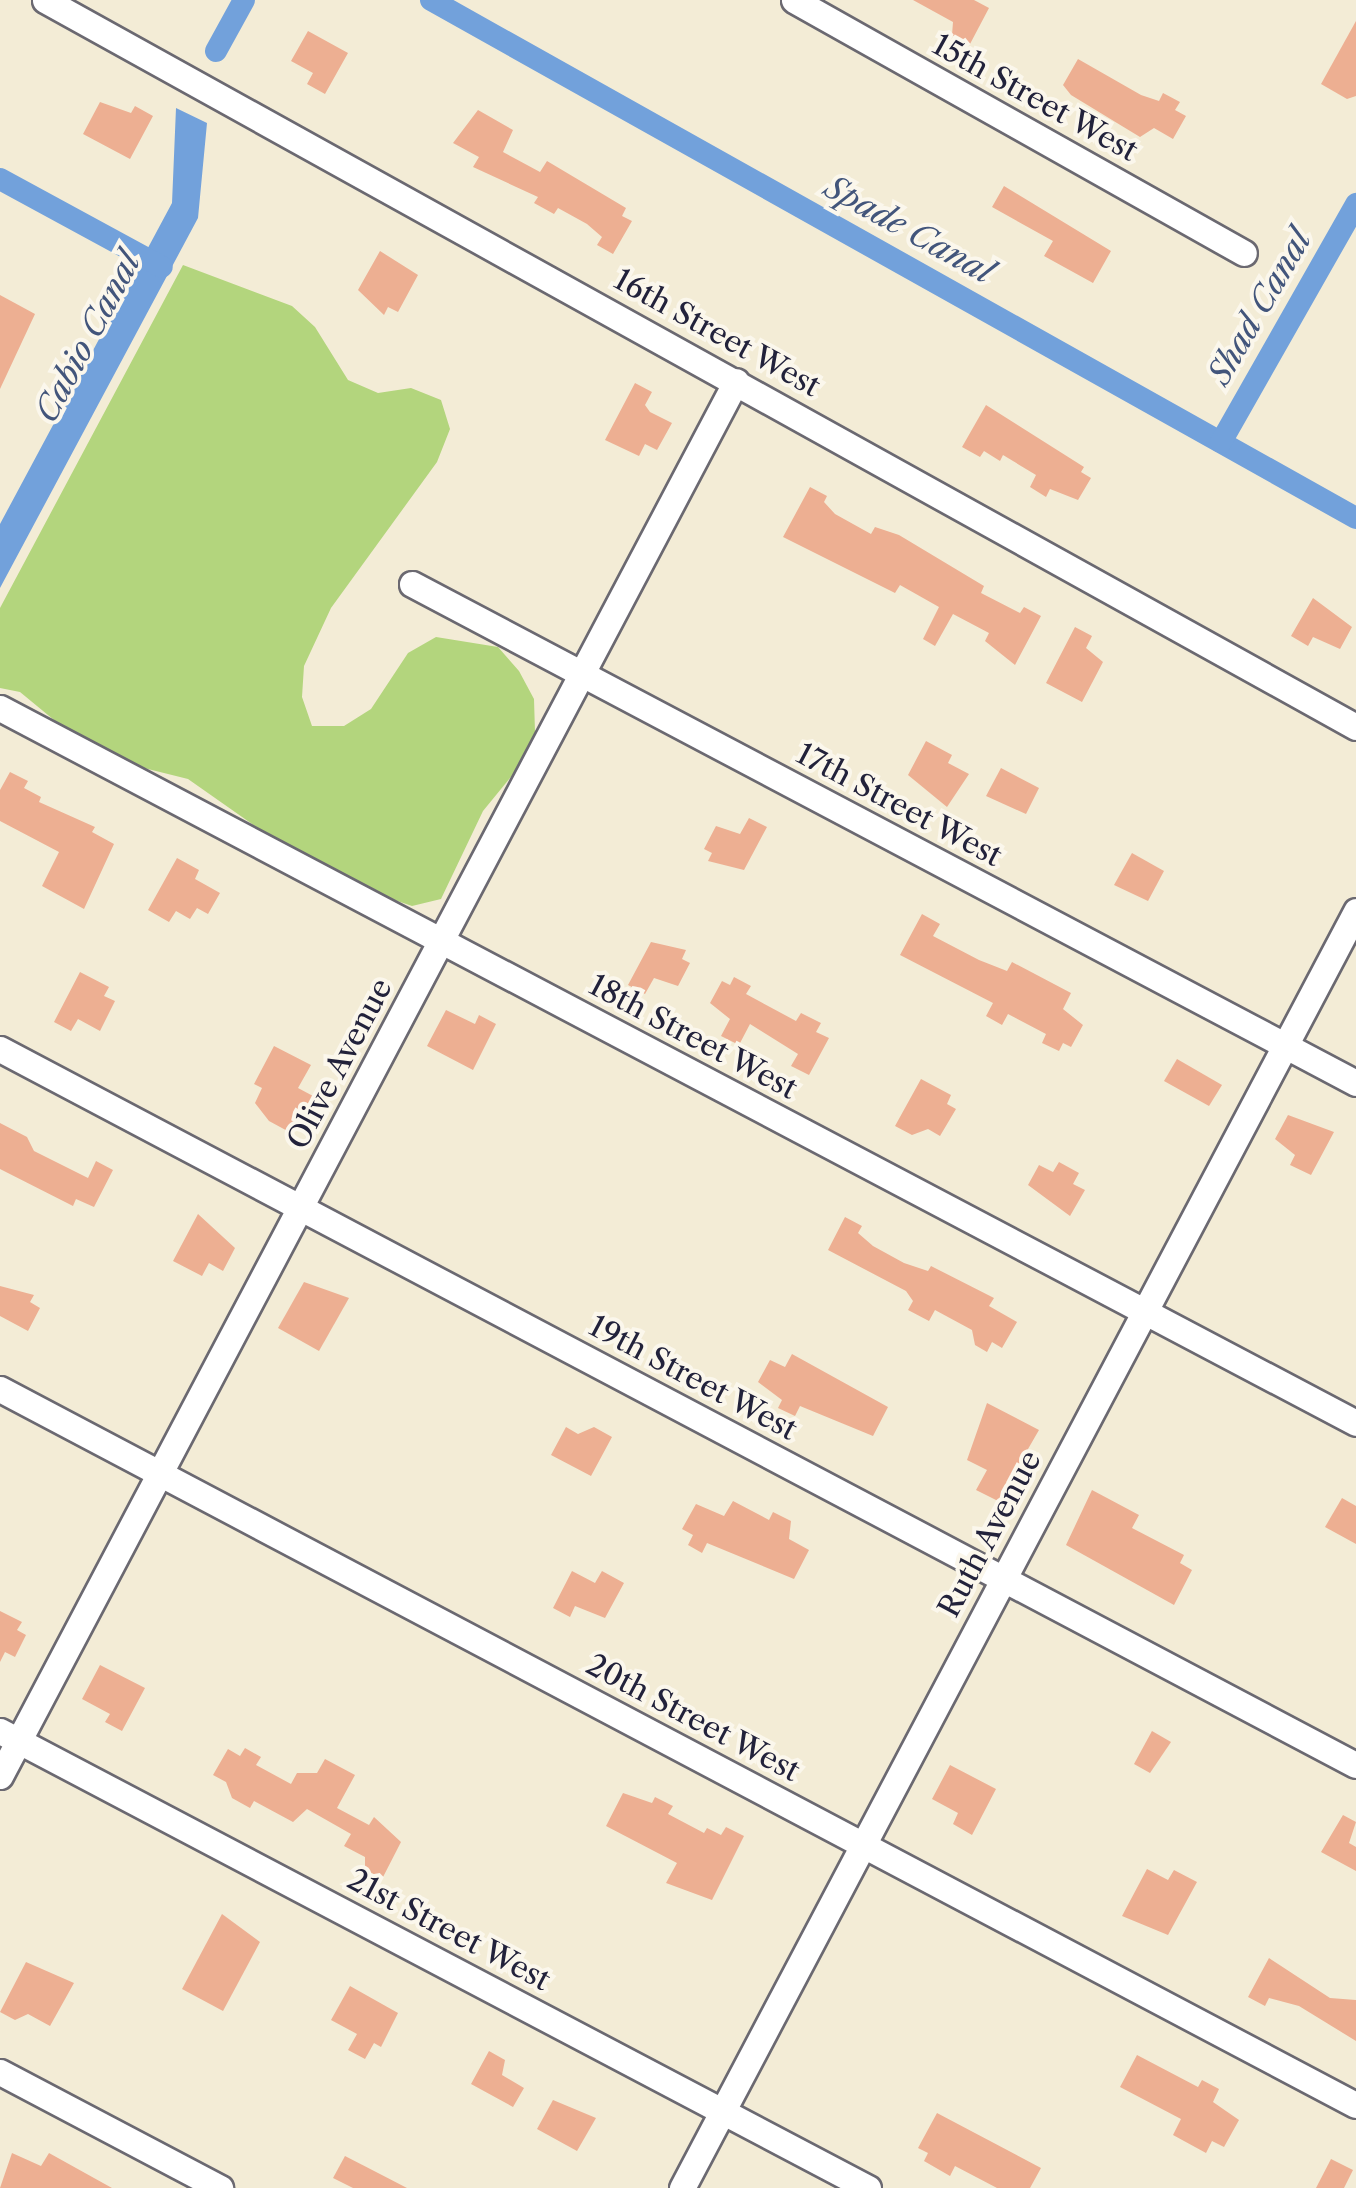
<!DOCTYPE html>
<html>
<head>
<meta charset="utf-8">
<style>
	body { margin:0 }
	#map { position:relative; width:1356px; height:2188px; overflow:hidden; background:#f3ecd6; font-family:"Libre Caslon Text",serif }
	div>[style] { position:absolute }
	[style*='--x'] { left:calc(var(--x)*1px); top:calc(var(--y)*1px); width:calc(var(--w)*1px); rotate:calc(var(--a)*1deg) }
	.green>* { inset:0; background:#b3d57d }
	.water>* { inset:0; background:#72a1db }
	.canal>* { height:22px; margin:-11px; padding:0 11px; transform-origin:11px; border-radius:11px; background:#72a1db }
	.building>* { inset:0; background:#edaf92 }
	.roads { filter:drop-shadow(2px 0 #6b6971) drop-shadow(-2px 0 #6b6971) drop-shadow(0 2px #6b6971) drop-shadow(0 -2px #6b6971) }
	.minor>* { height:25px; margin:-12.5px; padding:0 12.5px; transform-origin:12.5px; border-radius:12.5px; background:#fff }
	span { translate:-50% -50%; white-space:nowrap; text-align:center; line-height:1.15; -webkit-text-stroke:8px #fbf7ec; paint-order:stroke }
	.street-label { font-size:30px; color:#22223b }
	.water-label { font-size:32px; color:#42557b; font-style:italic }
</style>
</head>
<body>
<div id="map">
	<div class="green">
		<div style="clip-path:polygon(183px 265px,292px 306px,315px 327px,348px 380px,378px 393px,411px 388px,441px 400px,450px 429px,437px 462px,331px 608px,304px 666px,302px 697px,312px 726px,344px 726px,371px 709px,408px 653px,436px 637px,498px 647px,519px 671px,534px 699px,535px 732px,523px 762px,483px 811px,441px 899px,412px 906px,383px 896px,269px 836px,188px 779px,128px 764px,71px 734px,20px 692px,0 688px,0 608px)"></div>
	</div>
	<div class="water">
		<div style="clip-path:polygon(176px 108px,207px 123px,198px 218px,0 588px,0 524px,172px 203px)"></div>
	</div>
	<div class="canal">
		<div style="--x:431;--y:0;--w:1060;--a:29.25"></div>
		<div style="--x:216;--y:51;--w:58;--a:-61.2"></div>
		<div style="--x:0;--y:179;--w:184;--a:28.5"></div>
		<div style="--x:1221;--y:442;--w:274;--a:-60.4"></div>
	</div>
	<div class="building">
		<div style="clip-path:polygon(913px 0,974px 0,989px 8px,970px 44px,952px 35px,953px 22px)"></div>
		<div style="clip-path:polygon(1356px 21px,1356px 96px,1347px 99px,1321px 84px)"></div>
		<div style="clip-path:polygon(308px 31px,348px 53px,325px 94px,307px 84px,313px 73px,291px 61px)"></div>
		<div style="clip-path:polygon(1078px 59px,1141px 95px,1159px 101px,1163px 93px,1180px 102px,1175px 110px,1186px 116px,1173px 139px,1154px 128px,1140px 137px,1071px 95px,1063px 85px)"></div>
		<div style="clip-path:polygon(100px 102px,131px 113px,135px 106px,153px 116px,130px 159px,83px 134px)"></div>
		<div style="clip-path:polygon(478px 110px,513px 130px,503px 152px,540px 172px,547px 161px,626px 208px,622px 216px,632px 221px,613px 254px,597px 245px,602px 237px,587px 224px,558px 208px,554px 214px,534px 203px,538px 197px,473px 167px,479px 157px,453px 143px)"></div>
		<div style="clip-path:polygon(1004px 186px,1111px 251px,1093px 283px,1044px 256px,1053px 241px,992px 207px)"></div>
		<div style="clip-path:polygon(380px 251px,418px 275px,398px 312px,388px 307px,384px 315px,358px 290px)"></div>
		<div style="clip-path:polygon(0 295px,35px 314px,0 389px)"></div>
		<div style="clip-path:polygon(635px 383px,652px 392px,645px 405px,650px 412px,672px 423px,657px 450px,645px 444px,639px 456px,605px 440px)"></div>
		<div style="clip-path:polygon(986px 405px,1084px 467px,1081px 472px,1091px 478px,1078px 500px,1050px 489px,1046px 497px,1030px 487px,1036px 475px,1003px 455px,1000px 461px,984px 451px,980px 457px,962px 447px)"></div>
		<div style="clip-path:polygon(810px 487px,827px 496px,824px 502px,835px 514px,871px 534px,875px 527px,899px 535px,984px 586px,981px 593px,1020px 613px,1024px 607px,1041px 616px,1015px 665px,985px 641px,989px 633px,953px 614px,935px 646px,923px 639px,939px 607px,900px 585px,895px 593px,783px 537px)"></div>
		<div style="clip-path:polygon(1313px 598px,1352px 627px,1340px 649px,1313px 637px,1308px 646px,1291px 636px)"></div>
		<div style="clip-path:polygon(1075px 627px,1092px 636px,1086px 648px,1103px 662px,1082px 702px,1046px 683px)"></div>
		<div style="clip-path:polygon(926px 741px,952px 755px,948px 763px,969px 774px,947px 807px,908px 775px)"></div>
		<div style="clip-path:polygon(1001px 768px,1039px 788px,1026px 814px,986px 796px)"></div>
		<div style="clip-path:polygon(10px 772px,28px 781px,24px 788px,41px 797px,39px 802px,95px 827px,92px 832px,114px 844px,84px 909px,42px 886px,59px 852px,0 821px,0 790px)"></div>
		<div style="clip-path:polygon(749px 818px,767px 827px,744px 870px,708px 861px,712px 853px,704px 849px,716px 826px,740px 834px)"></div>
		<div style="clip-path:polygon(1132px 853px,1164px 871px,1148px 901px,1114px 885px)"></div>
		<div style="clip-path:polygon(177px 858px,199px 870px,195px 879px,220px 893px,208px 914px,197px 908px,190px 919px,176px 911px,169px 922px,148px 910px)"></div>
		<div style="clip-path:polygon(922px 914px,940px 924px,933px 936px,979px 960px,1007px 971px,1012px 962px,1071px 993px,1063px 1009px,1083px 1025px,1071px 1047px,1063px 1043px,1059px 1051px,1042px 1043px,1046px 1034px,1008px 1014px,1002px 1025px,986px 1016px,993px 1003px,900px 955px)"></div>
		<div style="clip-path:polygon(651px 942px,686px 950px,682px 959px,690px 963px,678px 986px,654px 978px,645px 994px,628px 985px)"></div>
		<div style="clip-path:polygon(80px 972px,109px 987px,104px 996px,115px 1001px,100px 1031px,78px 1019px,71px 1031px,54px 1022px)"></div>
		<div style="clip-path:polygon(734px 977px,751px 986px,746px 994px,796px 1021px,801px 1013px,821px 1023px,816px 1032px,829px 1038px,809px 1075px,791px 1066px,798px 1054px,750px 1024px,739px 1045px,721px 1036px,730px 1019px,710px 1003px,722px 981px,730px 985px)"></div>
		<div style="clip-path:polygon(446px 1010px,475px 1024px,479px 1015px,496px 1024px,473px 1070px,427px 1046px)"></div>
		<div style="clip-path:polygon(274px 1046px,311px 1065px,298px 1088px,313px 1096px,293px 1134px,269px 1121px,255px 1103px,262px 1088px,254px 1084px)"></div>
		<div style="clip-path:polygon(1177px 1059px,1222px 1085px,1209px 1106px,1164px 1081px)"></div>
		<div style="clip-path:polygon(921px 1079px,951px 1095px,947px 1104px,956px 1109px,940px 1136px,928px 1129px,912px 1135px,895px 1126px)"></div>
		<div style="clip-path:polygon(1288px 1115px,1334px 1132px,1311px 1175px,1290px 1165px,1295px 1155px,1275px 1139px)"></div>
		<div style="clip-path:polygon(0 1123px,27px 1137px,34px 1151px,88px 1178px,96px 1161px,113px 1170px,94px 1207px,76px 1199px,73px 1206px,0 1169px)"></div>
		<div style="clip-path:polygon(1059px 1162px,1079px 1173px,1073px 1184px,1085px 1190px,1070px 1216px,1028px 1185px,1039px 1165px,1053px 1172px)"></div>
		<div style="clip-path:polygon(198px 1214px,235px 1248px,223px 1271px,209px 1263px,202px 1276px,173px 1261px)"></div>
		<div style="clip-path:polygon(845px 1217px,862px 1226px,858px 1233px,873px 1246px,904px 1263px,928px 1271px,931px 1266px,994px 1298px,989px 1306px,1017px 1322px,1002px 1348px,992px 1342px,987px 1352px,975px 1345px,972px 1330px,935px 1310px,929px 1321px,908px 1310px,913px 1301px,906px 1291px,828px 1250px)"></div>
		<div style="clip-path:polygon(304px 1282px,349px 1298px,319px 1351px,278px 1328px)"></div>
		<div style="clip-path:polygon(0 1286px,34px 1295px,30px 1302px,40px 1308px,28px 1331px,0 1316px)"></div>
		<div style="clip-path:polygon(792px 1354px,888px 1407px,873px 1436px,800px 1406px,795px 1416px,778px 1408px,782px 1400px,758px 1382px,770px 1360px,785px 1367px)"></div>
		<div style="clip-path:polygon(987px 1403px,1039px 1430px,998px 1501px,976px 1490px,987px 1470px,967px 1460px)"></div>
		<div style="clip-path:polygon(566px 1427px,578px 1434px,594px 1427px,612px 1437px,591px 1476px,551px 1455px)"></div>
		<div style="clip-path:polygon(1092px 1490px,1139px 1515px,1132px 1528px,1184px 1555px,1180px 1563px,1192px 1570px,1174px 1605px,1066px 1545px)"></div>
		<div style="clip-path:polygon(1342px 1498px,1356px 1506px,1356px 1544px,1325px 1527px)"></div>
		<div style="clip-path:polygon(733px 1501px,769px 1520px,773px 1512px,791px 1521px,789px 1539px,809px 1550px,794px 1579px,707px 1543px,702px 1553px,688px 1545px,693px 1535px,682px 1529px,696px 1504px,724px 1516px)"></div>
		<div style="clip-path:polygon(572px 1571px,595px 1583px,602px 1571px,624px 1583px,605px 1618px,575px 1606px,570px 1617px,553px 1608px)"></div>
		<div style="clip-path:polygon(0 1611px,22px 1622px,17px 1630px,26px 1635px,15px 1657px,5px 1652px,0 1662px)"></div>
		<div style="clip-path:polygon(100px 1665px,145px 1688px,122px 1731px,105px 1722px,110px 1714px,82px 1699px)"></div>
		<div style="clip-path:polygon(1152px 1731px,1171px 1742px,1150px 1773px,1134px 1764px)"></div>
		<div style="clip-path:polygon(245px 1748px,261px 1757px,256px 1765px,291px 1784px,297px 1773px,317px 1773px,325px 1759px,355px 1775px,337px 1808px,369px 1825px,374px 1817px,401px 1842px,382px 1879px,365px 1869px,365px 1857px,344px 1846px,351px 1834px,307px 1809px,293px 1822px,254px 1801px,250px 1808px,232px 1798px,226px 1782px,213px 1775px,228px 1749px,240px 1756px)"></div>
		<div style="clip-path:polygon(950px 1765px,996px 1789px,972px 1835px,953px 1824px,958px 1813px,932px 1799px)"></div>
		<div style="clip-path:polygon(623px 1793px,652px 1803px,655px 1797px,673px 1806px,668px 1814px,704px 1833px,707px 1828px,721px 1835px,726px 1827px,744px 1836px,712px 1900px,666px 1883px,677px 1863px,606px 1826px)"></div>
		<div style="clip-path:polygon(1343px 1815px,1356px 1822px,1349px 1843px,1356px 1847px,1356px 1871px,1321px 1852px)"></div>
		<div style="clip-path:polygon(1147px 1869px,1168px 1880px,1174px 1870px,1197px 1882px,1168px 1935px,1122px 1916px)"></div>
		<div style="clip-path:polygon(222px 1914px,260px 1942px,223px 2011px,182px 1989px)"></div>
		<div style="clip-path:polygon(1269px 1958px,1330px 1998px,1356px 2000px,1356px 2041px,1299px 2006px,1269px 1998px,1265px 2006px,1248px 1997px)"></div>
		<div style="clip-path:polygon(26px 1962px,74px 1983px,50px 2026px,28px 2014px,15px 2020px,0 2012px)"></div>
		<div style="clip-path:polygon(350px 1986px,398px 2013px,381px 2047px,374px 2043px,365px 2059px,348px 2050px,357px 2034px,331px 2020px)"></div>
		<div style="clip-path:polygon(489px 2051px,505px 2060px,502px 2075px,524px 2088px,513px 2107px,471px 2084px)"></div>
		<div style="clip-path:polygon(1137px 2055px,1198px 2087px,1202px 2080px,1219px 2089px,1213px 2102px,1239px 2120px,1224px 2147px,1212px 2141px,1206px 2153px,1173px 2135px,1181px 2119px,1120px 2087px)"></div>
		<div style="clip-path:polygon(553px 2100px,596px 2118px,577px 2151px,537px 2129px)"></div>
		<div style="clip-path:polygon(937px 2113px,1041px 2168px,1030px 2188px,997px 2188px,955px 2166px,950px 2176px,924px 2161px,928px 2153px,918px 2148px)"></div>
		<div style="clip-path:polygon(12px 2153px,41px 2166px,49px 2153px,112px 2188px,0 2188px)"></div>
		<div style="clip-path:polygon(345px 2156px,378px 2173px,407px 2188px,353px 2188px,333px 2178px)"></div>
		<div style="clip-path:polygon(1331px 2159px,1353px 2170px,1344px 2188px,1316px 2188px)"></div>
	</div>
	<div class="roads">
		<div class="minor">
			<div style="--x:45;--y:0;--w:1499;--a:29.01"></div>
			<div style="--x:794;--y:0;--w:516;--a:29.35"></div>
			<div style="--x:412;--y:584;--w:1068;--a:27.86"></div>
			<div style="--x:0;--y:708;--w:1533;--a:27.8"></div>
			<div style="--x:0;--y:1049;--w:1533;--a:27.84"></div>
			<div style="--x:0;--y:1389;--w:1533;--a:27.84"></div>
			<div style="--x:0;--y:1731;--w:981;--a:27.77"></div>
			<div style="--x:0;--y:1776;--w:1577;--a:-62.18"></div>
			<div style="--x:0;--y:2072;--w:249;--a:27.8"></div>
			<div style="--x:682;--y:2188;--w:1444;--a:-62.17"></div>
		</div>
	</div>
	<div class="street-label">
		<span style="left:1035px;top:98px;rotate:29deg">15th Street West</span>
		<span style="left:717px;top:333px;rotate:29deg">16th Street West</span>
		<span style="left:899px;top:805px;rotate:28deg">17th Street West</span>
		<span style="left:693px;top:1037px;rotate:28deg">18th Street West</span>
		<span style="left:340px;top:1064px;rotate:-62deg">Olive Avenue</span>
		<span style="left:693px;top:1378px;rotate:28deg">19th Street West</span>
		<span style="left:990px;top:1534px;rotate:-62deg">Ruth Avenue</span>
		<span style="left:693px;top:1718px;rotate:28deg">20th Street West</span>
		<span style="left:449px;top:1930px;rotate:28deg">21st Street West</span>
	</div>
	<div class="water-label">
		<span style="left:909px;top:230px;rotate:29deg">Spade Canal</span>
		<span style="left:1260px;top:307px;rotate:-60deg">Shad Canal</span>
		<span style="left:88px;top:337px;rotate:-62deg">Cabio Canal</span>
	</div>
</div>
</body>
</html>
